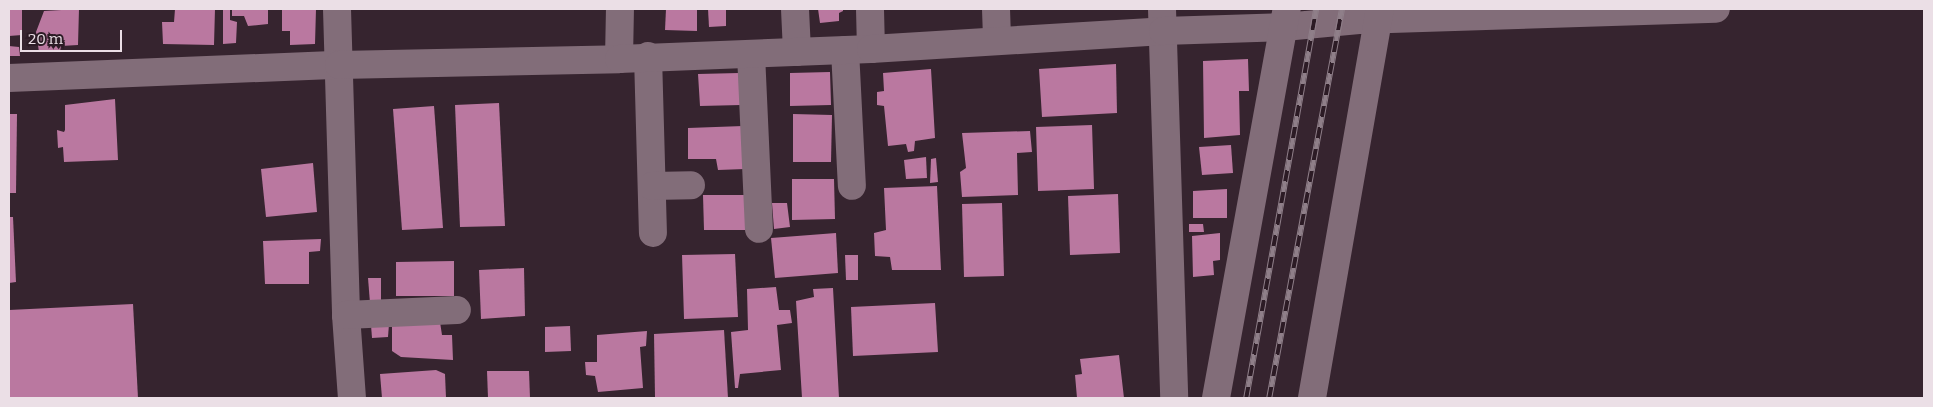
<!DOCTYPE html>
<html>
<head>
<meta charset="utf-8">
<style>
	body { margin:0 }
	#map { position:relative; width:1933px; height:407px; overflow:hidden; background:#36242f; font-family:Bitter,serif }
	div>[style] { position:absolute }
	[style*='--x'] { left:calc(var(--x)*1px); top:calc(var(--y)*1px); width:calc(var(--w)*1px); rotate:calc(var(--a)*1deg) }
	.building>* { inset:0; background:#ba78a0 }
	.minor>* { height:28px; margin:-14px; padding:0 14px; transform-origin:14px; border-radius:14px; background:#826d79 }
	.rail>* { height:5.5px; margin-top:-2.75px; transform-origin:0; background:repeating-linear-gradient(90deg,#2c1b25 0 11px,#8f7f89 0 22px); box-sizing:border-box; border-block:1px solid #8f7f89 }
	span { translate:-50% -50%; white-space:nowrap; text-align:center; line-height:1.15; -webkit-text-stroke:5px #2c1b25; paint-order:stroke }
	.frame { position:absolute; inset:0; border:10px solid #ebdfe6; pointer-events:none }
	.scale { position:absolute; left:20px; top:30px; width:102px; height:22px; box-sizing:border-box; border:2px solid #ebdfe6; border-top:0; padding-left:6px; font-size:15px; line-height:18px; white-space:nowrap; color:#ebdfe6; -webkit-text-stroke:4px #2c1b25; paint-order:stroke }
</style>
</head>
<body>
<div id="map">
	<div class="building">
		<div style="clip-path:polygon(9px 9px,22px 9px,22px 35px,9px 36px)"></div>
		<div style="clip-path:polygon(79px 9px,78px 45px,61px 46px,60px 52px,39px 52px,36px 32px,44px 11px)"></div>
		<div style="clip-path:polygon(175px 9px,215px 9px,214px 45px,163px 44px,162px 22px,174px 22px)"></div>
		<div style="clip-path:polygon(223px 9px,230px 9px,230px 20px,237px 22px,236px 43px,223px 44px)"></div>
		<div style="clip-path:polygon(232px 9px,268px 9px,268px 24px,248px 26px,244px 16px,232px 16px)"></div>
		<div style="clip-path:polygon(282px 9px,316px 9px,315px 44px,290px 45px,290px 31px,282px 31px)"></div>
		<div style="clip-path:polygon(666px 9px,697px 9px,697px 31px,665px 30px)"></div>
		<div style="clip-path:polygon(708px 9px,726px 9px,726px 26px,709px 27px)"></div>
		<div style="clip-path:polygon(818px 9px,843px 9px,843px 11px,839px 13px,839px 21px,820px 23px)"></div>
		<div style="clip-path:polygon(9px 46px,19px 47px,20px 56px,9px 56px)"></div>
		<div style="clip-path:polygon(1248px 59px,1249px 91px,1239px 91px,1240px 135px,1204px 138px,1203px 61px)"></div>
		<div style="clip-path:polygon(1116px 64px,1117px 113px,1042px 117px,1039px 69px)"></div>
		<div style="clip-path:polygon(931px 69px,935px 138px,915px 141px,914px 151px,908px 152px,906px 144px,888px 146px,884px 106px,877px 105px,877px 92px,884px 91px,883px 73px)"></div>
		<div style="clip-path:polygon(830px 72px,831px 105px,790px 106px,790px 73px)"></div>
		<div style="clip-path:polygon(739px 73px,741px 105px,700px 106px,698px 74px)"></div>
		<div style="clip-path:polygon(115px 99px,118px 160px,64px 162px,63px 147px,58px 148px,57px 130px,64px 132px,65px 130px,65px 105px)"></div>
		<div style="clip-path:polygon(499px 103px,505px 226px,460px 227px,455px 105px)"></div>
		<div style="clip-path:polygon(434px 106px,443px 228px,402px 230px,393px 109px)"></div>
		<div style="clip-path:polygon(9px 114px,17px 114px,16px 193px,9px 193px)"></div>
		<div style="clip-path:polygon(793px 114px,832px 115px,831px 162px,793px 162px)"></div>
		<div style="clip-path:polygon(1092px 125px,1094px 189px,1038px 191px,1036px 127px)"></div>
		<div style="clip-path:polygon(743px 126px,745px 169px,718px 170px,716px 159px,688px 159px,688px 128px)"></div>
		<div style="clip-path:polygon(1030px 131px,1032px 152px,1017px 153px,1018px 195px,962px 197px,960px 172px,966px 168px,962px 133px)"></div>
		<div style="clip-path:polygon(1231px 145px,1233px 173px,1202px 175px,1199px 147px)"></div>
		<div style="clip-path:polygon(926px 157px,927px 178px,906px 179px,904px 160px)"></div>
		<div style="clip-path:polygon(936px 158px,938px 182px,930px 183px,931px 159px)"></div>
		<div style="clip-path:polygon(313px 163px,317px 212px,266px 217px,261px 169px)"></div>
		<div style="clip-path:polygon(792px 179px,834px 179px,835px 219px,792px 220px)"></div>
		<div style="clip-path:polygon(937px 186px,941px 270px,892px 270px,890px 257px,875px 256px,874px 233px,886px 230px,884px 188px)"></div>
		<div style="clip-path:polygon(1227px 189px,1227px 218px,1193px 218px,1193px 191px)"></div>
		<div style="clip-path:polygon(1118px 194px,1120px 253px,1070px 255px,1068px 196px)"></div>
		<div style="clip-path:polygon(703px 195px,745px 195px,746px 230px,704px 230px)"></div>
		<div style="clip-path:polygon(772px 203px,787px 203px,790px 227px,774px 229px)"></div>
		<div style="clip-path:polygon(1002px 203px,1004px 276px,964px 277px,962px 204px)"></div>
		<div style="clip-path:polygon(9px 217px,13px 217px,16px 282px,9px 283px)"></div>
		<div style="clip-path:polygon(1189px 224px,1203px 224px,1204px 232px,1189px 232px)"></div>
		<div style="clip-path:polygon(836px 233px,838px 273px,775px 278px,771px 238px)"></div>
		<div style="clip-path:polygon(1220px 233px,1220px 260px,1213px 261px,1214px 275px,1193px 277px,1192px 236px)"></div>
		<div style="clip-path:polygon(321px 239px,320px 251px,309px 252px,309px 284px,265px 284px,263px 241px)"></div>
		<div style="clip-path:polygon(735px 254px,738px 317px,684px 319px,682px 255px)"></div>
		<div style="clip-path:polygon(845px 255px,858px 255px,858px 280px,846px 280px)"></div>
		<div style="clip-path:polygon(454px 261px,454px 296px,396px 296px,396px 262px)"></div>
		<div style="clip-path:polygon(524px 268px,525px 316px,481px 319px,479px 270px)"></div>
		<div style="clip-path:polygon(368px 278px,381px 278px,381px 302px,370px 303px)"></div>
		<div style="clip-path:polygon(776px 287px,779px 310px,790px 310px,792px 323px,777px 325px,781px 370px,740px 374px,738px 388px,735px 388px,731px 332px,748px 330px,747px 289px)"></div>
		<div style="clip-path:polygon(833px 288px,839px 398px,802px 398px,796px 301px,814px 297px,813px 289px)"></div>
		<div style="clip-path:polygon(935px 303px,938px 352px,853px 356px,851px 307px)"></div>
		<div style="clip-path:polygon(133px 304px,138px 398px,9px 398px,9px 310px)"></div>
		<div style="clip-path:polygon(440px 322px,442px 335px,452px 335px,453px 360px,401px 357px,392px 351px,392px 325px)"></div>
		<div style="clip-path:polygon(389px 324px,388px 337px,372px 338px,371px 325px)"></div>
		<div style="clip-path:polygon(570px 326px,571px 351px,545px 352px,545px 327px)"></div>
		<div style="clip-path:polygon(724px 330px,728px 398px,655px 398px,654px 334px)"></div>
		<div style="clip-path:polygon(647px 331px,646px 346px,640px 347px,643px 388px,598px 392px,595px 376px,586px 375px,585px 362px,597px 362px,597px 335px)"></div>
		<div style="clip-path:polygon(1119px 355px,1124px 398px,1077px 398px,1075px 375px,1082px 374px,1080px 359px)"></div>
		<div style="clip-path:polygon(436px 370px,445px 374px,446px 398px,382px 398px,380px 374px)"></div>
		<div style="clip-path:polygon(487px 371px,529px 371px,530px 398px,488px 398px)"></div>
	</div>
	<div class="minor">
		<div style="--x:337;--y:9;--w:306;--a:88.3"></div>
		<div style="--x:346;--y:315;--w:83;--a:85.9"></div>
		<div style="--x:795;--y:9;--w:43;--a:87.3"></div>
		<div style="--x:870;--y:9;--w:40;--a:88.6"></div>
		<div style="--x:996;--y:9;--w:32;--a:88"></div>
		<div style="--x:1162;--y:9;--w:389;--a:88.2"></div>
		<div style="--x:845;--y:50;--w:136;--a:87.1"></div>
		<div style="--x:751;--y:54;--w:175;--a:87.4"></div>
		<div style="--x:648;--y:56;--w:177;--a:88.4"></div>
		<div style="--x:619;--y:59;--w:50;--a:-88.9"></div>
		<div style="--x:9;--y:78;--w:330;--a:-2.3"></div>
		<div style="--x:339;--y:65;--w:280;--a:-1.2"></div>
		<div style="--x:619;--y:59;--w:252;--a:-2.3"></div>
		<div style="--x:871;--y:49;--w:293;--a:-3.5"></div>
		<div style="--x:1163;--y:31;--w:121;--a:-1.9"></div>
		<div style="--x:1284;--y:27;--w:75;--a:-5.3"></div>
		<div style="--x:1359;--y:20;--w:357;--a:-1.8"></div>
		<div style="--x:652;--y:186;--w:39;--a:-1"></div>
		<div style="--x:346;--y:315;--w:111;--a:-2.6"></div>
		<div style="--x:1216;--y:398;--w:395;--a:-79.7"></div>
		<div style="--x:1312;--y:398;--w:395;--a:-80.1"></div>
	</div>
	<div class="rail">
		<div style="--x:1246;--y:398;--w:395;--a:-79.8"></div>
		<div style="--x:1269;--y:398;--w:396;--a:-79.4"></div>
	</div>
	<div class="frame"></div>
	<div class="scale">20 m</div>
</div>
</body>
</html>
